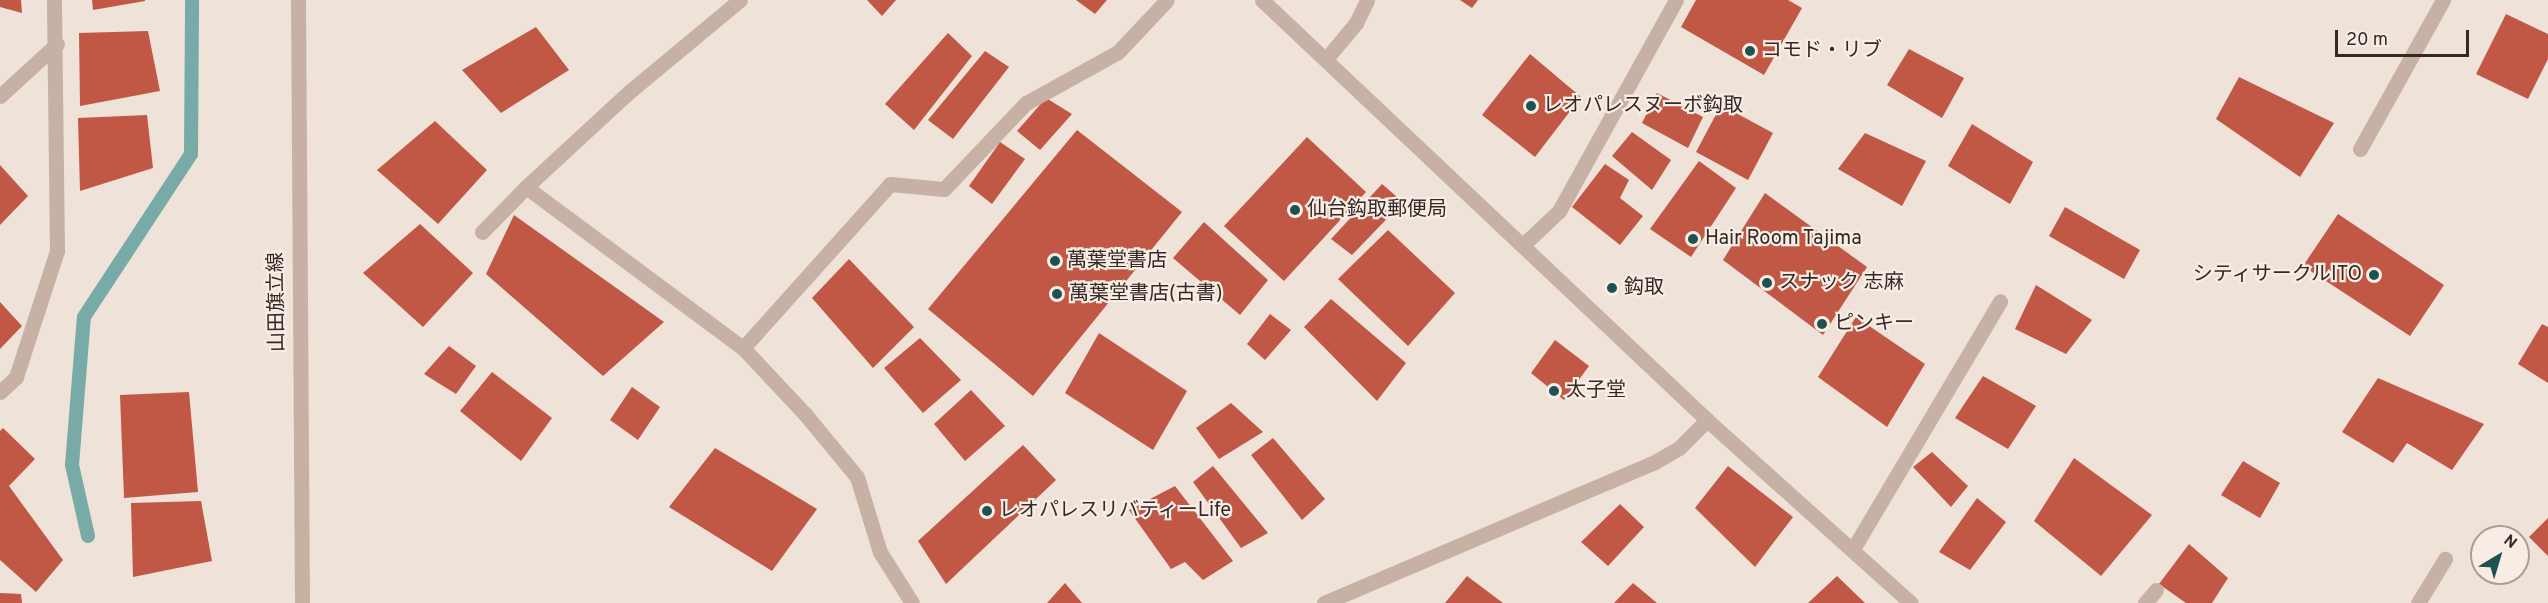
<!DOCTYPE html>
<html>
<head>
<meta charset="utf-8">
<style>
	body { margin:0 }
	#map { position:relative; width:2548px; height:603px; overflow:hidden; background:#efe2d8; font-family:Overpass,"Noto Sans JP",sans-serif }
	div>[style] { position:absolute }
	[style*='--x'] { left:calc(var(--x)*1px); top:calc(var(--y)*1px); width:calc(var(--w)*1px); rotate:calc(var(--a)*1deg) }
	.stream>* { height:14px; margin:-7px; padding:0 7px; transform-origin:7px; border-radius:7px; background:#78aba8 }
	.building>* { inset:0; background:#c05845 }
	.service>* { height:15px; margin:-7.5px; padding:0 7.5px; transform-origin:7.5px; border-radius:7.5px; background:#c7b1a5 }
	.minor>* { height:15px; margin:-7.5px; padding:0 7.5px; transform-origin:7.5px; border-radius:7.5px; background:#c7b1a5 }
	.tertiary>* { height:15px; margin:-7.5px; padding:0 7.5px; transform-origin:7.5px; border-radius:7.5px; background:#c7b1a5 }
	.dots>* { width:16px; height:16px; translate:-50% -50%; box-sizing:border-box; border:3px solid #f8ede4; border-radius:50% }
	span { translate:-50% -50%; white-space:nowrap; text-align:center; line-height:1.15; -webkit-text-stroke:4.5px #f8ede4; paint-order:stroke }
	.poi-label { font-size:20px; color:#332926 }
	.left { translate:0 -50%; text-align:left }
	.right { translate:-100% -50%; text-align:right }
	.street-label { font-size:20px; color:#332926 }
	.north { position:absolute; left:2470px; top:525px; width:60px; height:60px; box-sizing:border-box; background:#f8ede4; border:2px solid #a99f98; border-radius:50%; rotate:38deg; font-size:16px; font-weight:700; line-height:24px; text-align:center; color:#332926 }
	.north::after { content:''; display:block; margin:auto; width:21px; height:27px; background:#1e5250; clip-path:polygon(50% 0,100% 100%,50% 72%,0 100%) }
	.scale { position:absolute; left:2335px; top:30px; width:134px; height:27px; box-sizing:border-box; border:3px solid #332926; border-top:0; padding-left:8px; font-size:18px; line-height:21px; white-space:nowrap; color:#332926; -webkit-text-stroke:4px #f8ede4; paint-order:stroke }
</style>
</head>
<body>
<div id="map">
	<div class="stream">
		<div style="--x:88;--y:536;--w:73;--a:-102.7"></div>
		<div style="--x:72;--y:465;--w:148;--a:-85.4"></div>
		<div style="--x:84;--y:317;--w:195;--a:-56.7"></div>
		<div style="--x:191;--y:154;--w:154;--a:-89.6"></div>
	</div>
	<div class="building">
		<div style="clip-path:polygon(0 0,21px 0,22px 13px,0 7px)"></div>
		<div style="clip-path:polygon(92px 0,145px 0,145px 1px,93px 10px)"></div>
		<div style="clip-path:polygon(867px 0,896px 0,882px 16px)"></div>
		<div style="clip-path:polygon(1076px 0,1107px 0,1095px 14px)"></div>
		<div style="clip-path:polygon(1460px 0,1478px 0,1472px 8px)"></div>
		<div style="clip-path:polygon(1696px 0,1788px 0,1802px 8px,1764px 75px,1681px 27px)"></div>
		<div style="clip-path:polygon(2506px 14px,2548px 34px,2548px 59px,2528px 99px,2476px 74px)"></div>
		<div style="clip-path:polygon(536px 27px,569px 70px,501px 113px,462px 70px)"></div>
		<div style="clip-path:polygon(148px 31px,160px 91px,80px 106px,79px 33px)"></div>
		<div style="clip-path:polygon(948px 33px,972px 56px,914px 130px,885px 104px)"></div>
		<div style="clip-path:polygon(1909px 49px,1964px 78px,1942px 118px,1887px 85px)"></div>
		<div style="clip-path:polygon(985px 51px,1009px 67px,953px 139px,928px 120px)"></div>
		<div style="clip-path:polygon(1530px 54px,1581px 97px,1535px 157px,1482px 115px)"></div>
		<div style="clip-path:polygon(2239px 77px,2334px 123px,2300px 177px,2216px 119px)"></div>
		<div style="clip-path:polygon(1657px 93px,1703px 117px,1688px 148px,1642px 123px)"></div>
		<div style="clip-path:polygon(1046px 98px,1072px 114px,1040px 150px,1017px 131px)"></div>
		<div style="clip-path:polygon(1721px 105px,1773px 133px,1748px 180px,1696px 152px)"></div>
		<div style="clip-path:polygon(147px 115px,153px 168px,80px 191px,78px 118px)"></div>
		<div style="clip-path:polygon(435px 121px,487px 170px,438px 224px,377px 170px)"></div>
		<div style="clip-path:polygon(1972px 124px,2033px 162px,2010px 204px,1948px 166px)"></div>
		<div style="clip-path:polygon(1077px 130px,1182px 212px,1033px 396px,928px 309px)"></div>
		<div style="clip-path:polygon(1632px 132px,1671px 160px,1652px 190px,1612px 156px)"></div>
		<div style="clip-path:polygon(1865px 133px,1926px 161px,1902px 206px,1838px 169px)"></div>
		<div style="clip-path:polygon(1307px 137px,1366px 192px,1284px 281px,1224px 226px)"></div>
		<div style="clip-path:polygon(1000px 142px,1025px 159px,992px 204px,969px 186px)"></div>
		<div style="clip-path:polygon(1699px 161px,1736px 188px,1691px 257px,1650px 229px)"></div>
		<div style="clip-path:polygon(1605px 164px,1629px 180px,1620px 198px,1643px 216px,1620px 245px,1572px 207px)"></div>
		<div style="clip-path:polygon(0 165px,28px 196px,0 225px)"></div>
		<div style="clip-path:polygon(1382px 184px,1403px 202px,1352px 255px,1331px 239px)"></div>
		<div style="clip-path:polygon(1765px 193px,1867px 267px,1823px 335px,1723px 260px)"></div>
		<div style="clip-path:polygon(2065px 207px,2140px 250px,2124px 279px,2049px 236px)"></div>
		<div style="clip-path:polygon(2338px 214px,2444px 285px,2410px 336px,2303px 266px)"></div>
		<div style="clip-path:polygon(514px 215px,664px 322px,603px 376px,486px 274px)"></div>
		<div style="clip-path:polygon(1204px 222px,1268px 280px,1240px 315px,1173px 258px)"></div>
		<div style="clip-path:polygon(420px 224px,473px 273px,423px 327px,363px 273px)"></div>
		<div style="clip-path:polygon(1388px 230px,1455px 293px,1408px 346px,1338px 279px)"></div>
		<div style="clip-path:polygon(849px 259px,914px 327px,873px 368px,812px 298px)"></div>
		<div style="clip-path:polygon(2036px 285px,2092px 320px,2066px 354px,2015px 329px)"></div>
		<div style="clip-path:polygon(1331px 299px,1406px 363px,1377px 401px,1304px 327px)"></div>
		<div style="clip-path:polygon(0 302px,22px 326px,0 349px)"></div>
		<div style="clip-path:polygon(1270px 314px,1291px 330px,1265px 360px,1247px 344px)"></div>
		<div style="clip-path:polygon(1856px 317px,1925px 364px,1887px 427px,1818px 377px)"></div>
		<div style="clip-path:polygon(2542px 324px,2548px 327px,2548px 383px,2518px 364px)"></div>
		<div style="clip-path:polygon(1099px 333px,1187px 391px,1153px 450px,1065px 393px)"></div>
		<div style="clip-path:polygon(920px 338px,961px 380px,923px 413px,884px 368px)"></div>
		<div style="clip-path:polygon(1555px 340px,1589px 366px,1564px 400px,1531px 373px)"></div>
		<div style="clip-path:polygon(449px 346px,476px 366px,456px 394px,424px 374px)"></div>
		<div style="clip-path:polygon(492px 372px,552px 418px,521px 461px,460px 411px)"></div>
		<div style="clip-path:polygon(1983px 376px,2036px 406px,2008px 449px,1955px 418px)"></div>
		<div style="clip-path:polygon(2378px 378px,2484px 424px,2452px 470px,2407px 443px,2393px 463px,2342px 432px)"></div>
		<div style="clip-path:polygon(632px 387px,660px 407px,638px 440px,610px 420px)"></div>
		<div style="clip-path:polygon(971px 390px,1005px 426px,965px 461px,934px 424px)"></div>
		<div style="clip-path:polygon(189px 392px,198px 492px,124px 498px,120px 395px)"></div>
		<div style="clip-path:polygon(1231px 403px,1263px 432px,1219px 459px,1196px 428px)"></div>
		<div style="clip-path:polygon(3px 428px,35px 459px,9px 486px,63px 560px,36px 592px,0 560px,0 431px)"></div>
		<div style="clip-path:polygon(1273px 438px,1325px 499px,1302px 520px,1251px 455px)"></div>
		<div style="clip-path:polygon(1023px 445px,1056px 480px,946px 584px,918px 541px)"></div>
		<div style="clip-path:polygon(715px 448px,817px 509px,772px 571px,669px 507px)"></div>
		<div style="clip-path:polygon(1932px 452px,1968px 486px,1951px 507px,1913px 467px)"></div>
		<div style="clip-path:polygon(2074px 458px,2152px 515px,2101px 576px,2034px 521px)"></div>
		<div style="clip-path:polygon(2243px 461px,2280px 483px,2260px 518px,2221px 495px)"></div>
		<div style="clip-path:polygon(1213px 466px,1268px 533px,1241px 548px,1193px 482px)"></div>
		<div style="clip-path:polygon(1728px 466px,1793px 517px,1755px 567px,1695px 508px)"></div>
		<div style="clip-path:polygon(1175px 486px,1233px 561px,1203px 580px,1185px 562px,1171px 569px,1129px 510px)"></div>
		<div style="clip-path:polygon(1977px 498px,2006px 522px,1970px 570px,1939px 552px)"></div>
		<div style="clip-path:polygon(201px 501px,212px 561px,133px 577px,131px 503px)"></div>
		<div style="clip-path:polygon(1620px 504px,1644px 527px,1608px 566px,1581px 542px)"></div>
		<div style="clip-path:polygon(2548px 518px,2548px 556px,2529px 537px)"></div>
		<div style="clip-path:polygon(2189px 544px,2228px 578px,2212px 603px,2186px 603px,2159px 584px)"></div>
		<div style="clip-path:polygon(1467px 576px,1503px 603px,1445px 603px)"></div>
		<div style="clip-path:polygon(1837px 576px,1865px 603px,1808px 603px)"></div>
		<div style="clip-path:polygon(1065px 583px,1082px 603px,1047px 603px)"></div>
		<div style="clip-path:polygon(1633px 583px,1657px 603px,1614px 603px)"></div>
		<div style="clip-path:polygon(0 593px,21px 594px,22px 603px,0 603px)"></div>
	</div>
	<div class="service">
		<div style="--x:1326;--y:59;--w:47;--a:-50.2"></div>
		<div style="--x:1356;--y:23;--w:25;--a:-64"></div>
		<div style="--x:743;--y:348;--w:220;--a:-48.1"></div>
		<div style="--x:890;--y:184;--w:54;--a:5.3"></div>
		<div style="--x:944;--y:189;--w:119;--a:-46.4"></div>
		<div style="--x:1026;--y:103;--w:105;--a:-29"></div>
		<div style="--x:1118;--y:52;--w:71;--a:-46.7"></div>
		<div style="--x:1853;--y:549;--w:288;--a:-59.3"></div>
		<div style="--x:2145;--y:603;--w:17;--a:-50"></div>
		<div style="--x:2418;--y:603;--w:52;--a:-58.5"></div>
	</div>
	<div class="minor">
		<div style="--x:0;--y:96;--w:77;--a:-42.4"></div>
		<div style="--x:2360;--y:149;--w:171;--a:-60.9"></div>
		<div style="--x:526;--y:187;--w:140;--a:-42.7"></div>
		<div style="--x:629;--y:92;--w:144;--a:-39.7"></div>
		<div style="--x:482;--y:232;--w:63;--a:-45.6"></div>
		<div style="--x:526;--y:187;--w:270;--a:36.6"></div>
		<div style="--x:743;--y:348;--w:91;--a:46.8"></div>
		<div style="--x:805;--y:414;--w:82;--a:50.5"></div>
		<div style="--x:857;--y:477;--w:78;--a:73"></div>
		<div style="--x:880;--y:552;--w:60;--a:57.9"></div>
		<div style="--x:1523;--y:245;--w:50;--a:-43.4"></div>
		<div style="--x:1559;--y:211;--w:241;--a:-61"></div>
		<div style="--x:0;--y:392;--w:22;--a:-43"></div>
		<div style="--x:16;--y:377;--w:133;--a:-72"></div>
		<div style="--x:57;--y:251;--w:251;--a:-90.7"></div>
		<div style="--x:1324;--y:603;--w:358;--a:-23.1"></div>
		<div style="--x:1653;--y:463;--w:30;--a:-30"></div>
		<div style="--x:1679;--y:448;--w:40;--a:-45"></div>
	</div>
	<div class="tertiary">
		<div style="--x:298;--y:0;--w:603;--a:89.62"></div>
		<div style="--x:1262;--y:0;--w:612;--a:43.34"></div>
		<div style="--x:1707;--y:420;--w:274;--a:41.9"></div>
	</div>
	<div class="dots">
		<div style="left:1750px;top:51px;background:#1e5250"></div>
		<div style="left:1531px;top:106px;background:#1e5250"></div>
		<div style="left:1295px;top:210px;background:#1e5250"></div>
		<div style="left:1693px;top:239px;background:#1e5250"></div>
		<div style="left:1055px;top:261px;background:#1e5250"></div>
		<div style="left:2374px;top:275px;background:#1e5250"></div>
		<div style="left:1767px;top:283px;background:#1e5250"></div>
		<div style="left:1612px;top:288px;background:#1e5250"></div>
		<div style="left:1057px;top:294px;background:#1e5250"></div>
		<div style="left:1822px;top:324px;background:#1e5250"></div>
		<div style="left:1554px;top:391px;background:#1e5250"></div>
		<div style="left:987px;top:511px;background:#1e5250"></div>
	</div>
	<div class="poi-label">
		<span class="left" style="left:1762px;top:51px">コモド・リブ</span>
		<span class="left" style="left:1543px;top:106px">レオパレスヌーボ鈎取</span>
		<span class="left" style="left:1307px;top:210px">仙台鈎取郵便局</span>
		<span class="left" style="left:1705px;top:239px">Hair Room Tajima</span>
		<span class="left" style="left:1067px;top:261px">萬葉堂書店</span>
		<span class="right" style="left:2362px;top:275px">シティサークルITO</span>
		<span class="left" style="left:1779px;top:283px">スナック 志麻</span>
		<span class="left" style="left:1624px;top:288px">鈎取</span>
		<span class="left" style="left:1069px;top:294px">萬葉堂書店(古書)</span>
		<span class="left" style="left:1834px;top:324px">ピンキー</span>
		<span class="left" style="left:1566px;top:391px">太子堂</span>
		<span class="left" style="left:999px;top:511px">レオパレスリバティーLife</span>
	</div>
	<div class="street-label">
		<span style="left:278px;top:302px;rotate:-91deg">山田旗立線</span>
	</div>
	<div class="north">N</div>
	<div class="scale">20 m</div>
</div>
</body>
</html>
